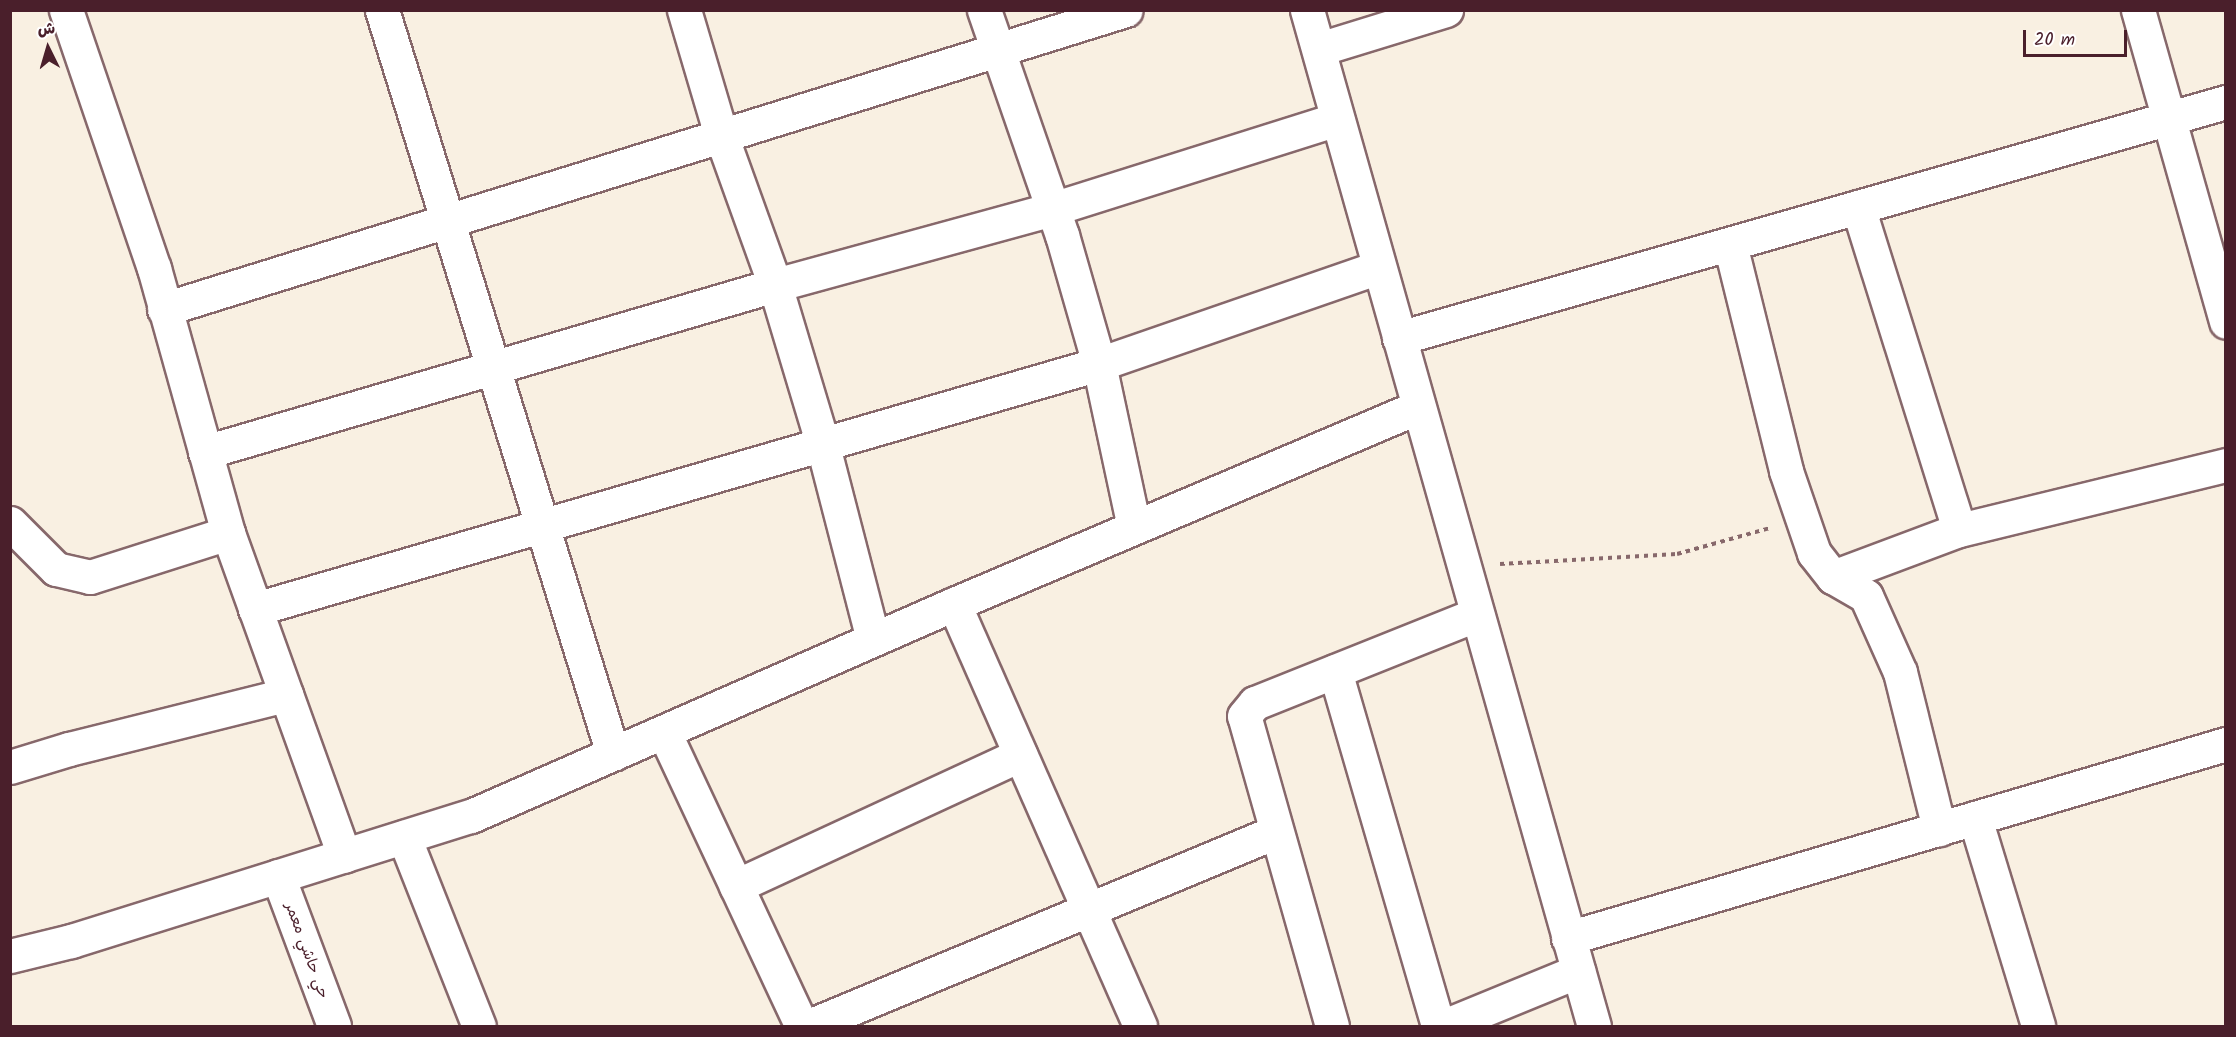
<!DOCTYPE html>
<html>
<head>
<meta charset="utf-8">
<style>
	body { margin:0 }
	#map { position:relative; width:2236px; height:1037px; overflow:hidden; background:#f9f0e2; font-family:Kalam,"Playpen Sans Arabic",sans-serif }
	div>[style] { position:absolute }
	[style*='--x'] { left:calc(var(--x)*1px); top:calc(var(--y)*1px); width:calc(var(--w)*1px); rotate:calc(var(--a)*1deg) }
	.path>* { height:4px; margin-top:-2px; transform-origin:0; background:repeating-linear-gradient(90deg,#87686b 0 4.5px,transparent 0 9px) }
	.roads { filter:drop-shadow(2px 0 #87686b) drop-shadow(-2px 0 #87686b) drop-shadow(0 2px #87686b) drop-shadow(0 -2px #87686b) }
	.street>* { height:33px; margin:-16.5px; padding:0 16.5px; transform-origin:16.5px; border-radius:16.5px; background:#fff }
	span { translate:-50% -50%; white-space:nowrap; text-align:center; line-height:1.15; -webkit-text-stroke:6px #fff; paint-order:stroke }
	.street-label { font-size:15px; color:#4a1f2b }
	.frame { position:absolute; inset:0; border:12px solid #4a1f2b; pointer-events:none }
	.north { position:absolute; left:18px; top:18px; width:60px; height:60px; -webkit-text-stroke:4px #fff; paint-order:stroke; rotate:355deg; font-size:16px; font-weight:700; line-height:24px; text-align:center; color:#4a1f2b }
	.north::after { content:''; display:block; margin:auto; width:21px; height:27px; background:#4a1f2b; clip-path:polygon(50% 0,100% 100%,50% 72%,0 100%) }
	.scale { position:absolute; left:2023px; top:30px; width:104px; height:27px; box-sizing:border-box; border:3px solid #4a1f2b; border-top:0; padding-left:8px; font-size:18px; line-height:21px; white-space:nowrap; color:#4a1f2b; -webkit-text-stroke:4px #fff; paint-order:stroke }
</style>
</head>
<body>
<div id="map">
	<div class="path">
		<div style="--x:1500;--y:564;--w:177;--a:-3.2"></div>
		<div style="--x:1677;--y:554;--w:97;--a:-15.6"></div>
	</div>
	<div class="roads">
		<div class="street">
			<div style="--x:66;--y:10;--w:273;--a:71.2"></div>
			<div style="--x:154;--y:268;--w:275;--a:74.4"></div>
			<div style="--x:228;--y:533;--w:343;--a:70.2"></div>
			<div style="--x:382;--y:10;--w:779;--a:72.75"></div>
			<div style="--x:684;--y:10;--w:130;--a:73.5"></div>
			<div style="--x:721;--y:135;--w:159;--a:70.2"></div>
			<div style="--x:775;--y:285;--w:164;--a:73.3"></div>
			<div style="--x:822;--y:442;--w:203;--a:75.5"></div>
			<div style="--x:984;--y:10;--w:238;--a:70.9"></div>
			<div style="--x:1062;--y:235;--w:134;--a:74"></div>
			<div style="--x:1099;--y:364;--w:167;--a:77.9"></div>
			<div style="--x:1307;--y:10;--w:1056;--a:74.23"></div>
			<div style="--x:2138;--y:10;--w:324;--a:74.2"></div>
			<div style="--x:1319;--y:49;--w:133;--a:-17.1"></div>
			<div style="--x:1858;--y:207;--w:338;--a:72.6"></div>
			<div style="--x:1959;--y:530;--w:275;--a:-13.7"></div>
			<div style="--x:1730;--y:244;--w:234;--a:76.1"></div>
			<div style="--x:1786;--y:471;--w:87;--a:71.1"></div>
			<div style="--x:1814;--y:553;--w:31;--a:52"></div>
			<div style="--x:1833;--y:577;--w:38;--a:30"></div>
			<div style="--x:1866;--y:596;--w:83;--a:65.9"></div>
			<div style="--x:1900;--y:672;--w:162;--a:76"></div>
			<div style="--x:164;--y:309;--w:1007;--a:-17.27"></div>
			<div style="--x:1399;--y:338;--w:860;--a:-15.93"></div>
			<div style="--x:205;--y:452;--w:594;--a:-16.33"></div>
			<div style="--x:775;--y:285;--w:287;--a:-15.3"></div>
			<div style="--x:1052;--y:209;--w:299;--a:-17.5"></div>
			<div style="--x:10;--y:523;--w:65;--a:45"></div>
			<div style="--x:56;--y:569;--w:35;--a:13"></div>
			<div style="--x:90;--y:577;--w:145;--a:-17.7"></div>
			<div style="--x:1833;--y:577;--w:134;--a:-20.5"></div>
			<div style="--x:954;--y:604;--w:461;--a:66.2"></div>
			<div style="--x:255;--y:609;--w:879;--a:-16.19"></div>
			<div style="--x:1099;--y:364;--w:296;--a:-19.1"></div>
			<div style="--x:1335;--y:671;--w:370;--a:73.8"></div>
			<div style="--x:664;--y:732;--w:325;--a:64.9"></div>
			<div style="--x:10;--y:767;--w:62;--a:-17"></div>
			<div style="--x:69;--y:749;--w:224;--a:-14"></div>
			<div style="--x:1975;--y:818;--w:217;--a:73.1"></div>
			<div style="--x:404;--y:837;--w:203;--a:68.4"></div>
			<div style="--x:278;--y:876;--w:160;--a:69.5"></div>
			<div style="--x:736;--y:886;--w:313;--a:-24.8"></div>
			<div style="--x:1568;--y:938;--w:686;--a:-16.43"></div>
			<div style="--x:10;--y:956;--w:63;--a:-13.8"></div>
			<div style="--x:71;--y:941;--w:419;--a:-17.4"></div>
			<div style="--x:471;--y:816;--w:527;--a:-23.7"></div>
			<div style="--x:954;--y:604;--w:504;--a:-23"></div>
			<div style="--x:809;--y:1026;--w:505;--a:-22.6"></div>
			<div style="--x:1332;--y:1026;--w:322;--a:-105.8"></div>
			<div style="--x:1244;--y:716;--w:17;--a:-50"></div>
			<div style="--x:1255;--y:703;--w:239;--a:-21.8"></div>
			<div style="--x:1444;--y:1026;--w:145;--a:-22.3"></div>
		</div>
	</div>
	<div class="street-label">
		<span style="left:306px;top:951px;rotate:70deg">حي حاشي معمر</span>
	</div>
	<div class="frame"></div>
	<div class="north">ش</div>
	<div class="scale">20 m</div>
</div>
</body>
</html>
